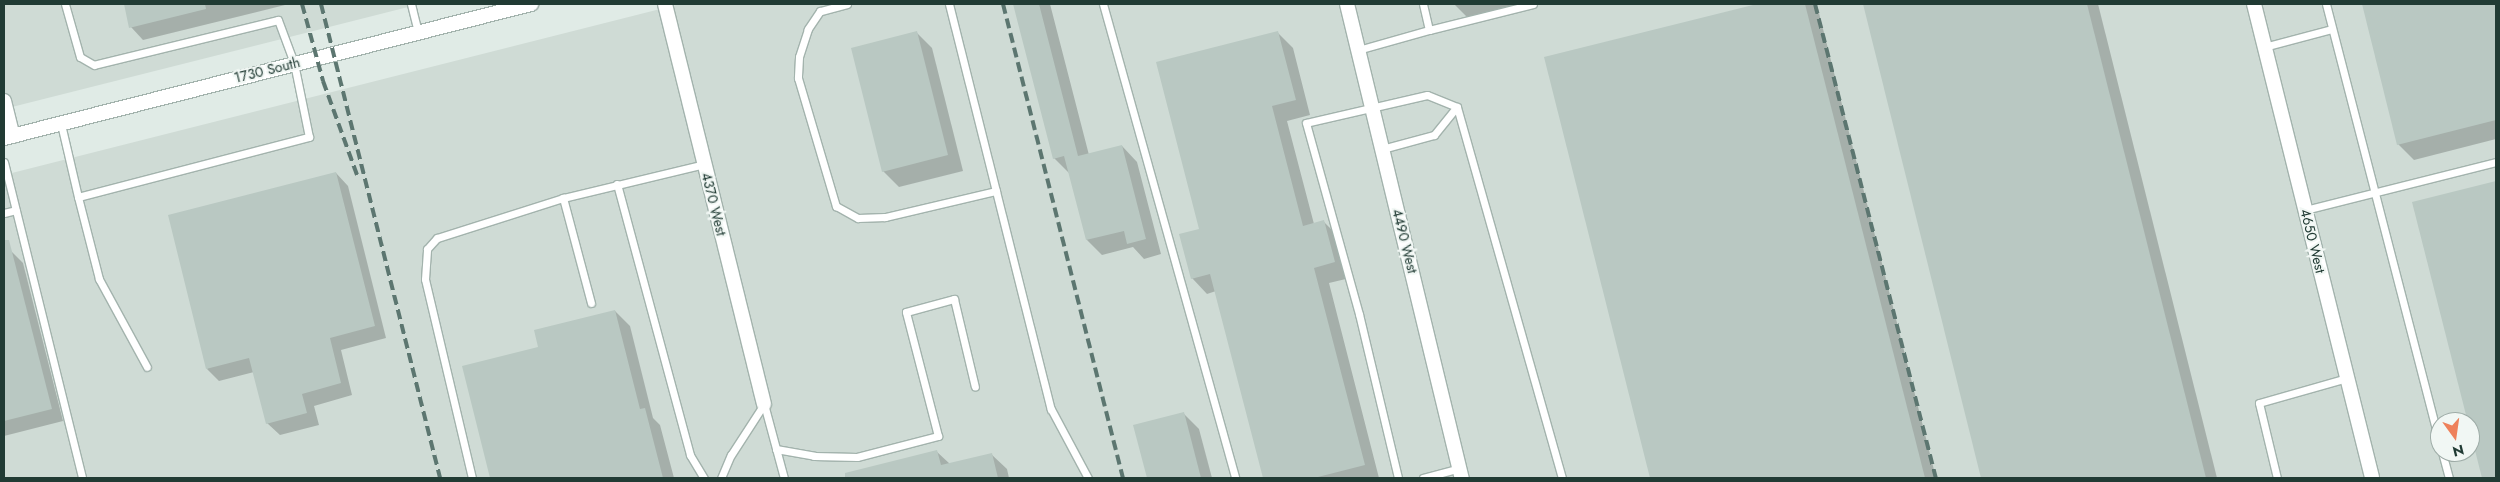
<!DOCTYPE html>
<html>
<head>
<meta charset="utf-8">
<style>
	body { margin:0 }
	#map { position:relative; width:2500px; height:482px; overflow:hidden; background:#e0ebe6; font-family:Jost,sans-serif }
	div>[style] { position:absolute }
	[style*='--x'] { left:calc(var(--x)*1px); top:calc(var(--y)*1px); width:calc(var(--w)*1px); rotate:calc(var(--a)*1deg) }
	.built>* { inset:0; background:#cfdbd5 }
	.shadow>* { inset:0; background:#0003 }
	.building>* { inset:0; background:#b9c8c2 }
	.roads { filter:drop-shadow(1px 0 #a3b3ad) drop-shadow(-1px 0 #a3b3ad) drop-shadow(0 1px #a3b3ad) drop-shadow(0 -1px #a3b3ad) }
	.lane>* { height:7px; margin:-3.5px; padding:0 3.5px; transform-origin:3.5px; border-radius:3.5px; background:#fff }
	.street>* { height:14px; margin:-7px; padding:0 7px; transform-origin:7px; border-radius:7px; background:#fff }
	.rail>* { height:4px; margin-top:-2px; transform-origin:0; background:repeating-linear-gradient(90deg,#5c7670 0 10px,transparent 0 15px) }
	span { translate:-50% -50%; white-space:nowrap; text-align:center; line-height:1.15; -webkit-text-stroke:4px #f1f7f4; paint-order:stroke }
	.street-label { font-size:14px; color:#213b34 }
	.frame { position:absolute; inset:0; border:5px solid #213b34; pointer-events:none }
	.north { position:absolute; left:2430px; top:412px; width:50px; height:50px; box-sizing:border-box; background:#f1f7f4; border:1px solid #9eaca7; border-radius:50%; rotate:166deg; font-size:14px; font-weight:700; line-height:20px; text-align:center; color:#213b34 }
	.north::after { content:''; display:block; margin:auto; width:18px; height:22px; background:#ee815b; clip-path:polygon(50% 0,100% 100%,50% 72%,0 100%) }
</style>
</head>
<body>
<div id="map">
	<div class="built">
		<div style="clip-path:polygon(4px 4px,420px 4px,4px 109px)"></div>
		<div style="clip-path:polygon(evenodd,680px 4px,2496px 4px,2496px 478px,4px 478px,4px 175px,680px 4px,2440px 422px,2470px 422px,2470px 452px,2440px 452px,2440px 422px)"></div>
	</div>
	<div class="shadow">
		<div style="clip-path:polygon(125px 4px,289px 4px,143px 40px,131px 27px)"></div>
		<div style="clip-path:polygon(1014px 4px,1050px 4px,1089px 155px,1122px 146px,1137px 162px,1161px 254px,1144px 259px,1133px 247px,1102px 255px,1087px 240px,1070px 174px,1054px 158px)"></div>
		<div style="clip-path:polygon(1454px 4px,1517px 4px,1467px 17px)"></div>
		<div style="clip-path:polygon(1762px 4px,1812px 4px,1818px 9px,1936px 478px,1652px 478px,1546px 58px)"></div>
		<div style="clip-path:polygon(1865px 4px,2098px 4px,2217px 478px,1983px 478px)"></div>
		<div style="clip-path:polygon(2363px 4px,2496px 4px,2496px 139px,2414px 160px,2398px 144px)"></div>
		<div style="clip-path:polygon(1277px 32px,1293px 48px,1310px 115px,1287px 121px,1314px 224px,1324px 222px,1339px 237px,1350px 278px,1329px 283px,1379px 478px,1264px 478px,1216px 291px,1207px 294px,1192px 278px,1200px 230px)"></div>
		<div style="clip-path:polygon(917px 33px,932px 48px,963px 171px,899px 187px,883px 171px)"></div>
		<div style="clip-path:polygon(336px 173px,348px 186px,386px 338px,341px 350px,352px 395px,314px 406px,319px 425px,280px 435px,267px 423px,254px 372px,219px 381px,207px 369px)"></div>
		<div style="clip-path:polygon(2496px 182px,2496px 478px,2483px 478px,2413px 203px)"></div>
		<div style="clip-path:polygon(11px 251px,23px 263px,63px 421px,4px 436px,4px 252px)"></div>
		<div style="clip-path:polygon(615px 311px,630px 326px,653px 418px,660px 425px,674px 478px,492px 478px,464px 367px,539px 348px)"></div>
		<div style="clip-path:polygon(1183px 413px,1199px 429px,1212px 478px,1148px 478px,1135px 426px)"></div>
		<div style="clip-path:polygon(936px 451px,950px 464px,991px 454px,1007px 469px,1009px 478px,860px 478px,858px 471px)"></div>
	</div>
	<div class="building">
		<div style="clip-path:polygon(124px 4px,205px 4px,206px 9px,129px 28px)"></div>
		<div style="clip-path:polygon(1013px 4px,1039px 4px,1078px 156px,1122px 145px,1146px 239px,1127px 244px,1124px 231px,1086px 240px,1064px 156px,1053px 159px)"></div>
		<div style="clip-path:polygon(1757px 4px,1805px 4px,1925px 478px,1650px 478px,1544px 57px)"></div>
		<div style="clip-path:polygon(1863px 4px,2087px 4px,2206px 478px,1981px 478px)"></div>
		<div style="clip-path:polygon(2362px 4px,2496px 4px,2496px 120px,2397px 145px)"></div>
		<div style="clip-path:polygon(917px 31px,948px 155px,882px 172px,851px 48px)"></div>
		<div style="clip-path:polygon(1278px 31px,1296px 100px,1272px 106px,1303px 226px,1324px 220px,1335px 262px,1314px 268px,1365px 465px,1314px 478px,1263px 478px,1210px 274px,1191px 279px,1179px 234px,1199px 229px,1156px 62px)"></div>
		<div style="clip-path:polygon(336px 172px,375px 326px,330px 338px,341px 383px,302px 394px,307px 413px,266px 424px,249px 358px,206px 369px,168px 215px)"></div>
		<div style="clip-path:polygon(2496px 181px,2496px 478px,2482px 478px,2412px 202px)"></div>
		<div style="clip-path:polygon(4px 240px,9px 240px,52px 409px,4px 421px)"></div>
		<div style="clip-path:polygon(615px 310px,640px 409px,645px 408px,663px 478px,490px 478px,462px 366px,538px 347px,534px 330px)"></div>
		<div style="clip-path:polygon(1184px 412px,1201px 478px,1147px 478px,1133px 425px)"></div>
		<div style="clip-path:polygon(937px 450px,941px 465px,992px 453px,998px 478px,845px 478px,845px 473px)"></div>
	</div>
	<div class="roads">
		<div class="lane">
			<div style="--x:411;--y:4;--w:29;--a:76"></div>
			<div style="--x:847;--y:4;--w:28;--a:165"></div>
			<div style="--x:820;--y:11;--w:22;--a:124"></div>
			<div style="--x:808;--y:29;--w:29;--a:108"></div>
			<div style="--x:799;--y:57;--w:21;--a:93"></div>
			<div style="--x:798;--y:78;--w:134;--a:73.5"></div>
			<div style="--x:836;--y:206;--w:25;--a:29"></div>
			<div style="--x:858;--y:218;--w:27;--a:-2"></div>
			<div style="--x:885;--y:217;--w:114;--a:-13.2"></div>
			<div style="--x:949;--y:4;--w:418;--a:75.9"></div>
			<div style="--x:1051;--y:409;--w:78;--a:61.8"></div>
			<div style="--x:1103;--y:4;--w:492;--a:74.4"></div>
			<div style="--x:2326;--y:4;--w:456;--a:75.5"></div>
			<div style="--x:1429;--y:30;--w:107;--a:-14"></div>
			<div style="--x:2264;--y:47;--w:70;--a:-14.8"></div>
			<div style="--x:1358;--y:50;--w:74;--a:-15.7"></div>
			<div style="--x:1429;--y:30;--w:27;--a:-103"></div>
			<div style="--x:1457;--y:107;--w:386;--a:74.2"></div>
			<div style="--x:61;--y:124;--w:75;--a:76.9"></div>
			<div style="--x:78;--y:197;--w:239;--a:-14.6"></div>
			<div style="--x:309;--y:137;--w:76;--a:-101.5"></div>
			<div style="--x:294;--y:63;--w:46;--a:-110.4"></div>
			<div style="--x:278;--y:20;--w:189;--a:166.3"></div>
			<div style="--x:94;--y:65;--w:16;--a:-150"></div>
			<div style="--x:80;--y:57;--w:55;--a:-105.8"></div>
			<div style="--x:1382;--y:149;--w:54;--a:-15.1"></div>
			<div style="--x:1434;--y:135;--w:36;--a:-51"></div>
			<div style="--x:1457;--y:107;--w:32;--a:-158"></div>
			<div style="--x:1427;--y:95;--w:124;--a:167"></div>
			<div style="--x:1306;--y:123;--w:198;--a:74.5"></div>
			<div style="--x:1359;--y:314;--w:169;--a:76.6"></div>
			<div style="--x:4;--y:162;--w:325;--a:76.1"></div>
			<div style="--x:617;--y:184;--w:281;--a:74.9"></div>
			<div style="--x:690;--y:455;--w:27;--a:59"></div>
			<div style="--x:78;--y:197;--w:85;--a:75.6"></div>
			<div style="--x:99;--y:279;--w:100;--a:61.4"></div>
			<div style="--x:2305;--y:210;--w:197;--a:-14.1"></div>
			<div style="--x:4;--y:213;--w:12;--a:-14"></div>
			<div style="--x:591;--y:303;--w:109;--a:-104.9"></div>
			<div style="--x:563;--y:198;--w:146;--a:-13.5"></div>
			<div style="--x:764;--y:404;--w:77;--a:74.9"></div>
			<div style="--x:776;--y:449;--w:39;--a:10"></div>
			<div style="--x:814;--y:456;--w:43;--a:1.3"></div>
			<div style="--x:857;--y:457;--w:84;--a:-14.5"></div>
			<div style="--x:938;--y:436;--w:128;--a:-104.5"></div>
			<div style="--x:906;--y:312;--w:50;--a:-15.2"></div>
			<div style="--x:954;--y:299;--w:90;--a:76.6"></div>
			<div style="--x:2442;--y:452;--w:27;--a:75"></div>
			<div style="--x:472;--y:478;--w:204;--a:-103.3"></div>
			<div style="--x:425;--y:279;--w:30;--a:-86"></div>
			<div style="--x:427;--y:249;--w:15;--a:-48"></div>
			<div style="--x:437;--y:238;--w:132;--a:-17.6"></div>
			<div style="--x:721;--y:478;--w:25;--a:-67"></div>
			<div style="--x:731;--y:455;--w:61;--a:-57.1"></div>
			<div style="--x:1423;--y:478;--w:38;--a:-15"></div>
			<div style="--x:2277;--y:478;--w:77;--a:-103.5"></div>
			<div style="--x:2259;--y:403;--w:91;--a:-15.9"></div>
		</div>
		<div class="street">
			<div style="--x:665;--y:4;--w:412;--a:76.1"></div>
			<div style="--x:1347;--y:4;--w:488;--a:76.4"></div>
			<div style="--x:2254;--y:4;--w:488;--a:76"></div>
			<div style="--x:4;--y:101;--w:36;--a:76"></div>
			<div style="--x:4;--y:138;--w:544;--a:-14.27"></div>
		</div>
	</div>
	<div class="rail">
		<div style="--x:302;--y:4;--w:80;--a:74.7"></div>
		<div style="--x:323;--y:81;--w:100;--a:70.1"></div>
		<div style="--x:321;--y:4;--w:489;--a:75.9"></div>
		<div style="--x:1003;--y:4;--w:489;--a:75.8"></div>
		<div style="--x:1815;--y:4;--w:489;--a:75.7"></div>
	</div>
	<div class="street-label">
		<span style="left:267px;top:70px;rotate:-14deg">1730 South</span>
		<span style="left:714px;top:204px;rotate:76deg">4370 West</span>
		<span style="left:1405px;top:241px;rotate:76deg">4490 West</span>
		<span style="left:2313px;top:241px;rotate:76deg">4650 West</span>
	</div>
	<div class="frame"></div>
	<div class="north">N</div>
</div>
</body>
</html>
